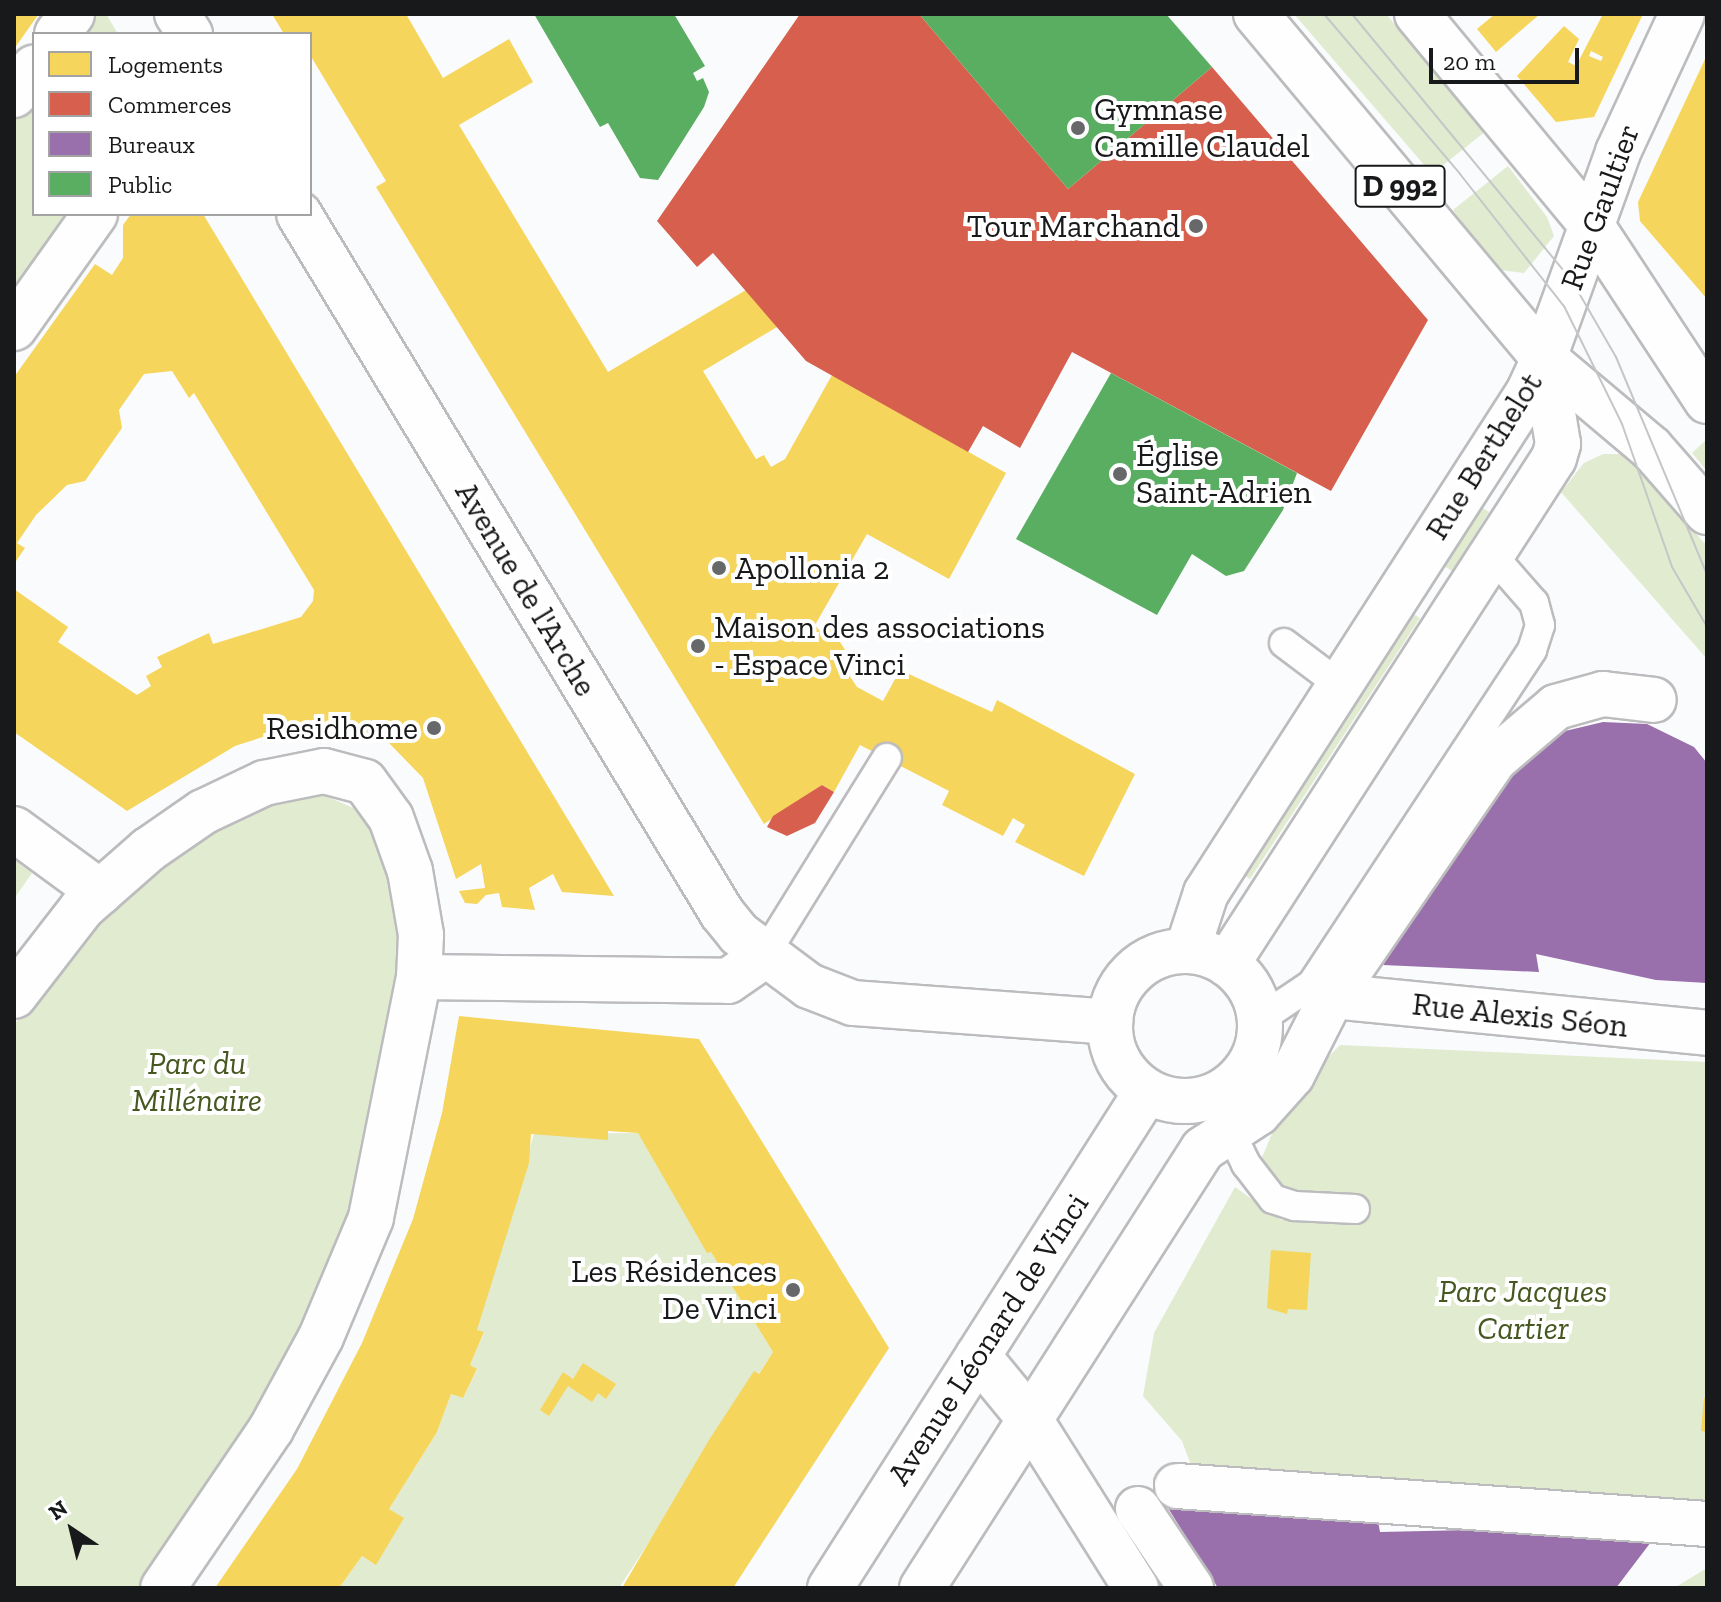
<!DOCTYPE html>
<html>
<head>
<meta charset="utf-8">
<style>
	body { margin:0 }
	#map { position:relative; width:1721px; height:1602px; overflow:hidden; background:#fafbfd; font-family:"Zilla Slab",serif }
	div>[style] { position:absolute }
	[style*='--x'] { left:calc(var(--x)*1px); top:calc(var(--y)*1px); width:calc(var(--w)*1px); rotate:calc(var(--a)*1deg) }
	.green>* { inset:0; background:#e0ebd0 }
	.homes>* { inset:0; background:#f6d55c }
	.shops>* { inset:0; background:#d6604d }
	.offices>* { inset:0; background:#9970ab }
	.public>* { inset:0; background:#5aae61 }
	.roads { filter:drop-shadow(2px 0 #bcbcbe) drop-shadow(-2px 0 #bcbcbe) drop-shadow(0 2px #bcbcbe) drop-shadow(0 -2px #bcbcbe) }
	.lane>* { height:28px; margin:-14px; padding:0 14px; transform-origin:14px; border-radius:14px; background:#fefeff }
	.street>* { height:44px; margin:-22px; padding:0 22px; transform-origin:22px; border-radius:22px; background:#fefeff }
	.street>.ring { margin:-22px; padding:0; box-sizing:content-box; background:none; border:44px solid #fefeff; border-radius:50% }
	.secondary>* { height:44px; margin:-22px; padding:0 22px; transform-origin:22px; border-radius:22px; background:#fefeff }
	.primary>* { height:44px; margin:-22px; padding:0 22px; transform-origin:22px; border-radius:22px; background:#fefeff }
	.tram>* { height:2px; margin:-1px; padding:0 1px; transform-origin:1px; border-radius:1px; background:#c5c6c7 }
	.dots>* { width:22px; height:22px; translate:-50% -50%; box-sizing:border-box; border:4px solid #fff; border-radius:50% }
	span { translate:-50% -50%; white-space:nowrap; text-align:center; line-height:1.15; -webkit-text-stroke:8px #fff; paint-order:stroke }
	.shield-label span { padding:2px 6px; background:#fff; border:2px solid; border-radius:6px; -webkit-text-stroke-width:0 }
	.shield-label { font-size:30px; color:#18191a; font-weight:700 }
	.poi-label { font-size:32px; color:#18191a }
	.left { translate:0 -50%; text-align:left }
	.right { translate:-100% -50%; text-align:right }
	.street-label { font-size:32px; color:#18191a }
	.park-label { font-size:32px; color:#465720; font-style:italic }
	.frame { position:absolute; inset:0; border:16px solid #18191a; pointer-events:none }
	.legend { position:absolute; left:32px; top:32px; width:280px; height:184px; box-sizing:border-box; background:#fff; border:2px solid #a3a3a3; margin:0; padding:10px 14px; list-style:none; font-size:24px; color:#18191a }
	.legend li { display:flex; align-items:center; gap:16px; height:40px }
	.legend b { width:40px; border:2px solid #a3a3a3 }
	.north { position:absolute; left:32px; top:1490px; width:80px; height:80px; -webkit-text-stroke:6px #fff; paint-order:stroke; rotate:325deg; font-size:22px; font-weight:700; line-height:32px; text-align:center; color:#18191a }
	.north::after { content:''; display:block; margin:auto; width:28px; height:36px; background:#18191a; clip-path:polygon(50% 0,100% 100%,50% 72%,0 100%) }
	.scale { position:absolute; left:1429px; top:48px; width:150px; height:36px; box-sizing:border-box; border:4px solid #18191a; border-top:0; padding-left:10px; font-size:24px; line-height:28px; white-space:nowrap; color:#18191a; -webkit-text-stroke:6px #fff; paint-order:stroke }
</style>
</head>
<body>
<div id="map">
	<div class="green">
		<div style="clip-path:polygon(72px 14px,106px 14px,118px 34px,57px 34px)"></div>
		<div style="clip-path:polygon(1294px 14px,1386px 14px,1486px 131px,1432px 174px)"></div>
		<div style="clip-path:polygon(34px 67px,34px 214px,95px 214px,14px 328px,14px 95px)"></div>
		<div style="clip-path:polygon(1508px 166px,1547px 217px,1554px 236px,1524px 273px,1500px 270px,1485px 256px,1453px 210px)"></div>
		<div style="clip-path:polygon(1707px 439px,1707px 471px,1692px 453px)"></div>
		<div style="clip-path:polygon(1603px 454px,1619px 454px,1632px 461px,1707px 546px,1707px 659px,1561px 492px,1584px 463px)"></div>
		<div style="clip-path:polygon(1475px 503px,1489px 512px,1452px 571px,1436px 561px)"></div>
		<div style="clip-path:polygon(1405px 609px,1420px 618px,1250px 879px,1236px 870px)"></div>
		<div style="clip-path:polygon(312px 790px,358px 810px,378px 836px,404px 948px,351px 1212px,300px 1341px,244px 1451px,143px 1588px,14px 1588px,14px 1025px,77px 940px,167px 857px,257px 802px)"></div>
		<div style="clip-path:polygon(14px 860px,32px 873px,14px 899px)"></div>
		<div style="clip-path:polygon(1340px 1045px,1707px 1062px,1707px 1506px,1195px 1476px,1182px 1441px,1143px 1396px,1154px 1333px,1235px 1187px,1281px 1220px,1363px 1220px,1362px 1197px,1283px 1188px,1260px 1162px,1286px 1101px)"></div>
		<div style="clip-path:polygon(638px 1133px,773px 1352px,619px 1588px,339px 1588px,362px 1556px,375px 1564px,403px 1518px,389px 1509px,437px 1432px,451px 1394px,463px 1398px,477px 1370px,470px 1365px,484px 1333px,477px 1330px,534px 1134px)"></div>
		<div style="clip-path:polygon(1707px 1568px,1707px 1588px,1674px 1588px)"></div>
	</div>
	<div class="homes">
		<div style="clip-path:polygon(14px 14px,38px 15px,14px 49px)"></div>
		<div style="clip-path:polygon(272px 14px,406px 14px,443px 78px,509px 39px,533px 82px,459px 125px,608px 372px,746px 290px,777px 327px,703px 371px,756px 459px,764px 455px,771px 467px,785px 459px,832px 375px,1006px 473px,949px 579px,867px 534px,815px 625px,819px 630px,827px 623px,848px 654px,839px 660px,857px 687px,883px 701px,900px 670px,992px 712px,997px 700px,1135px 774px,1084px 876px,1015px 842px,1025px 825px,1013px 818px,1003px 836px,942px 805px,949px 791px,860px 745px,834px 792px,822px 785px,764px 824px,376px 187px,386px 181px,310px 55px,310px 34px,284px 34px)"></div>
		<div style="clip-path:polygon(1495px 14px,1540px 14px,1496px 52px,1477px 29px)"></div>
		<div style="clip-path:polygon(evenodd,1603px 14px,1643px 14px,1594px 117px,1556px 122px,1517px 76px,1564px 26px,1579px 39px,1568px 62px,1576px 66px,1603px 14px,1591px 51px,1603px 57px,1601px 61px,1589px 56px,1591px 51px)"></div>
		<div style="clip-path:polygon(1707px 55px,1707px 299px,1640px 221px,1638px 202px)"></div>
		<div style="clip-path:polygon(131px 214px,203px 214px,614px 896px,562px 892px,553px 874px,529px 888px,535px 910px,502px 907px,499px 893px,486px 895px,477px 904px,465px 903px,459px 891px,485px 888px,481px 864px,456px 879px,423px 778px,388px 742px,350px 725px,303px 724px,235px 746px,127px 811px,14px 732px,14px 589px,68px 627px,58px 642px,137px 695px,151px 686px,146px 676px,162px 667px,157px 657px,209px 633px,213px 644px,301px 617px,313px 601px,314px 590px,194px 393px,189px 398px,172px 371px,144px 374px,119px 410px,122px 428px,85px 481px,67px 485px,36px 515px,17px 543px,25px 548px,14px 564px,14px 377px,95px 264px,112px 275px,123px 258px,123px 225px)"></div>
		<div style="clip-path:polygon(459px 1016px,699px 1039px,889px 1348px,733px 1588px,622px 1588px,709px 1440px,754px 1371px,759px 1374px,773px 1352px,711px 1252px,707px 1253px,638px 1133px,608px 1131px,608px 1140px,531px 1134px,529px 1163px,477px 1330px,484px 1332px,470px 1365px,477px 1369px,463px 1398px,451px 1394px,437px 1432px,389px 1509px,404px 1518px,376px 1565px,362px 1556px,339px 1588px,215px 1588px,297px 1469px,362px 1343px,413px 1219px,442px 1113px)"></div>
		<div style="clip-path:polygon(1271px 1250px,1311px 1253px,1307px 1310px,1288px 1309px,1287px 1314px,1267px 1308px)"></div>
		<div style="clip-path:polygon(583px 1363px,616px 1384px,606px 1399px,598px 1393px,592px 1402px,568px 1386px,549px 1416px,540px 1410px,563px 1372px,573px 1379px)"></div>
		<div style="clip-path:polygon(1704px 1398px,1707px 1398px,1707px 1432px,1701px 1431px)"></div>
	</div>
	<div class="shops">
		<div style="clip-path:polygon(800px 14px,919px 14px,1068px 189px,1212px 67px,1428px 320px,1331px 491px,1072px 352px,1020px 448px,983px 426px,968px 452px,806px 361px,713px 253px,697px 267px,657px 221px)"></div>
		<div style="clip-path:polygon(822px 785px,834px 792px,815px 823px,787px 836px,767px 827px,773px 816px)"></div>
	</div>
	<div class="offices">
		<div style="clip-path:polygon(1603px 722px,1647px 724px,1694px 747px,1707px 763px,1707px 983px,1656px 980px,1536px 954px,1539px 972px,1383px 965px,1510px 771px,1561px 732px)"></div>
		<div style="clip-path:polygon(1168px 1508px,1336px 1521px,1352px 1515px,1354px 1521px,1378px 1521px,1380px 1532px,1515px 1529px,1654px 1538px,1616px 1588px,1218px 1588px)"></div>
	</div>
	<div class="public">
		<div style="clip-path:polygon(534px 14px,674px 14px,705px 66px,693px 73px,697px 81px,703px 78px,709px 92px,704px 107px,658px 180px,640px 178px,608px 123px,600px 127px)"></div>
		<div style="clip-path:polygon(919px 14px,1166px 14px,1212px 67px,1068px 189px)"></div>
		<div style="clip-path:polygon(1111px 373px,1297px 473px,1283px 510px,1244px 571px,1226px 576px,1192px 554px,1157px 615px,1016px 539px)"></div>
	</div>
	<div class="roads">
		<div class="lane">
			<div style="--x:1284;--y:643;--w:70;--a:36.9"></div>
			<div style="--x:764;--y:956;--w:233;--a:-58.2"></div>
			<div style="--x:1260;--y:1019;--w:63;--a:-33.9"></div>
			<div style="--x:1312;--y:984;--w:400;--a:-56.6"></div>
			<div style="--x:1532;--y:650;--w:26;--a:-72"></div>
			<div style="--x:1540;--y:625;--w:23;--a:-105"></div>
			<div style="--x:1534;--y:603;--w:64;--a:-131.2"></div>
			<div style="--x:1213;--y:1096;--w:76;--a:64.1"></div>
			<div style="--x:1246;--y:1164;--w:44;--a:52.4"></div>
			<div style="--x:1273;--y:1199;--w:23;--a:18"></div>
			<div style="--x:1295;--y:1206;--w:60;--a:2.9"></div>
		</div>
		<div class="street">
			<div style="--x:177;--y:14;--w:24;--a:57"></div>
			<div style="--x:57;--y:34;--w:25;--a:-53"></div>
			<div style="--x:14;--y:95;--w:34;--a:-54"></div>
			<div style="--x:299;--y:214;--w:817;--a:58.82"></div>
			<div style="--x:722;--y:913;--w:27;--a:51"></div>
			<div style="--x:739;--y:934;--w:87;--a:36.6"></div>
			<div style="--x:809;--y:986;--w:47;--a:21.1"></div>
			<div style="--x:853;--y:1003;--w:258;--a:4.2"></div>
			<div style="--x:14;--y:328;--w:140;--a:-54.6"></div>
			<div style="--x:14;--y:829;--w:107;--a:36.2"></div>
			<div style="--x:1187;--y:951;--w:61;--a:-71.9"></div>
			<div style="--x:1206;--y:893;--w:595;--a:-57.22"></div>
			<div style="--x:1528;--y:393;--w:38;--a:-65"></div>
			<div class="ring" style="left:1110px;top:951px;width:106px;height:106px"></div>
			<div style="--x:1227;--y:964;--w:602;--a:-57.13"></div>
			<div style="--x:1554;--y:458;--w:15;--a:-74"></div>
			<div style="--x:1558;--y:444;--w:87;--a:-99.2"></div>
			<div style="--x:419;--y:977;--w:309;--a:0.7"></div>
			<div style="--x:728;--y:981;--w:44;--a:-34.8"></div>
			<div style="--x:14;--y:996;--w:111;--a:-52.3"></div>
			<div style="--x:82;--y:908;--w:88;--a:-41.3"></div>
			<div style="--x:148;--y:850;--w:67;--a:-34.6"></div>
			<div style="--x:203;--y:812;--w:68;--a:-25.4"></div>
			<div style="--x:264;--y:783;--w:61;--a:-11.3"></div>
			<div style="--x:324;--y:771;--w:42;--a:15"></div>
			<div style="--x:365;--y:782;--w:44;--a:54.2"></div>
			<div style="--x:391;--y:818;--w:56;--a:70.3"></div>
			<div style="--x:410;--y:871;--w:65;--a:80.2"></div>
			<div style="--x:421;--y:935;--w:42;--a:92.7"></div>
			<div style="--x:419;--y:977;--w:246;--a:101.3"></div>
			<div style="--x:371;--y:1218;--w:129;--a:112.8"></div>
			<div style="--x:321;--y:1337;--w:105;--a:118.5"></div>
			<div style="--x:271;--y:1429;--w:192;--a:124.2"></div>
			<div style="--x:1332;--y:996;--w:377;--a:5.6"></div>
			<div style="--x:978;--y:1356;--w:80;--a:50.6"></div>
			<div style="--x:1029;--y:1418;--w:201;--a:57.8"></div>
			<div style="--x:1177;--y:1486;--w:531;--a:4.1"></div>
			<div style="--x:1138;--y:1509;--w:95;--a:56.1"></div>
			<div style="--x:830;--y:1588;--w:589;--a:-57.47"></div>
			<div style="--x:922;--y:1588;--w:521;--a:-57.38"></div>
			<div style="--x:1203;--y:1149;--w:66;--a:-33.2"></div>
			<div style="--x:1258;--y:1113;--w:51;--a:-48.2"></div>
			<div style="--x:1292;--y:1075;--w:89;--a:-63.1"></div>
			<div style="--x:1332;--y:996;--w:288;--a:-55.5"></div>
			<div style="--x:1495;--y:759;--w:80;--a:-40.4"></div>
			<div style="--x:1556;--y:707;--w:49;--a:-15.5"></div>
			<div style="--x:1603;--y:694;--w:51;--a:6.7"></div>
		</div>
		<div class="secondary">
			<div style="--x:1544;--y:358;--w:219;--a:-70.2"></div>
			<div style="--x:1618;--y:152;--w:152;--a:-65.1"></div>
		</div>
		<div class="primary">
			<div style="--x:1256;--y:14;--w:449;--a:50.1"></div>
			<div style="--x:1544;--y:358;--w:140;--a:40.1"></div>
			<div style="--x:1651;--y:448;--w:85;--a:48.8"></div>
			<div style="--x:1417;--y:14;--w:271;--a:50.4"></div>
			<div style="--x:1590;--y:223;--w:213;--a:56.7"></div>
		</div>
	</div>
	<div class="tram">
		<div style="--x:1324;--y:14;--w:210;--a:49.6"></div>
		<div style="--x:1460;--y:174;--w:168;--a:51.8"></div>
		<div style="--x:1564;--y:306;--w:131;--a:63.8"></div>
		<div style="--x:1622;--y:424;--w:151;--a:70.7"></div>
		<div style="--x:1672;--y:567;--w:69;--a:59.7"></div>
		<div style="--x:1352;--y:14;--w:346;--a:50.5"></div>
		<div style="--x:1572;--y:281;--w:88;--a:59.9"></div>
		<div style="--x:1616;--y:357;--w:236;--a:67.3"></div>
	</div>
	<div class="dots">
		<div style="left:1078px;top:128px;background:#676869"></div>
		<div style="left:1196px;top:226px;background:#676869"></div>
		<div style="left:1120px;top:474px;background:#676869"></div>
		<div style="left:719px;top:568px;background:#676869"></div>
		<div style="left:698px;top:646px;background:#676869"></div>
		<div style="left:434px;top:728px;background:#676869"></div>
		<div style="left:793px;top:1290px;background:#676869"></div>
	</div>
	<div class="shield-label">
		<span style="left:1400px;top:186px">D 992</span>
	</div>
	<div class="poi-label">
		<span class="left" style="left:1094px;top:128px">Gymnase<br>Camille Claudel</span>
		<span class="right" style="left:1180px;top:226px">Tour Marchand</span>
		<span class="left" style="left:1136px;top:474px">Église<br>Saint-Adrien</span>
		<span class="left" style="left:735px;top:568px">Apollonia 2</span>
		<span class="left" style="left:714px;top:646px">Maison des associations<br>- Espace Vinci</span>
		<span class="right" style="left:418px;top:728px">Residhome</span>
		<span class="right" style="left:777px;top:1290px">Les Résidences<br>De Vinci</span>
	</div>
	<div class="street-label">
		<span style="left:1600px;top:207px;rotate:-70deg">Rue Gaultier</span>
		<span style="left:1484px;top:456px;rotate:-58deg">Rue Berthelot</span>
		<span style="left:526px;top:589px;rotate:59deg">Avenue de l'Arche</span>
		<span style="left:1520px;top:1015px;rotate:6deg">Rue Alexis Séon</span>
		<span style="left:988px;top:1339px;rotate:-57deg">Avenue Léonard de Vinci</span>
	</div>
	<div class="park-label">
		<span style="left:197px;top:1082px">Parc du<br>Millénaire</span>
		<span style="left:1523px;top:1310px">Parc Jacques<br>Cartier</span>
	</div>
	<div class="frame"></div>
	<ul class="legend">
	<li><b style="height:22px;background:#f6d55c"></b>Logements</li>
	<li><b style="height:22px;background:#d6604d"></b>Commerces</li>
	<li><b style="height:22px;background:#9970ab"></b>Bureaux</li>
	<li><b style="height:22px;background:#5aae61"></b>Public</li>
	</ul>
	<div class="north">N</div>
	<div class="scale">20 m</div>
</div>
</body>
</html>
